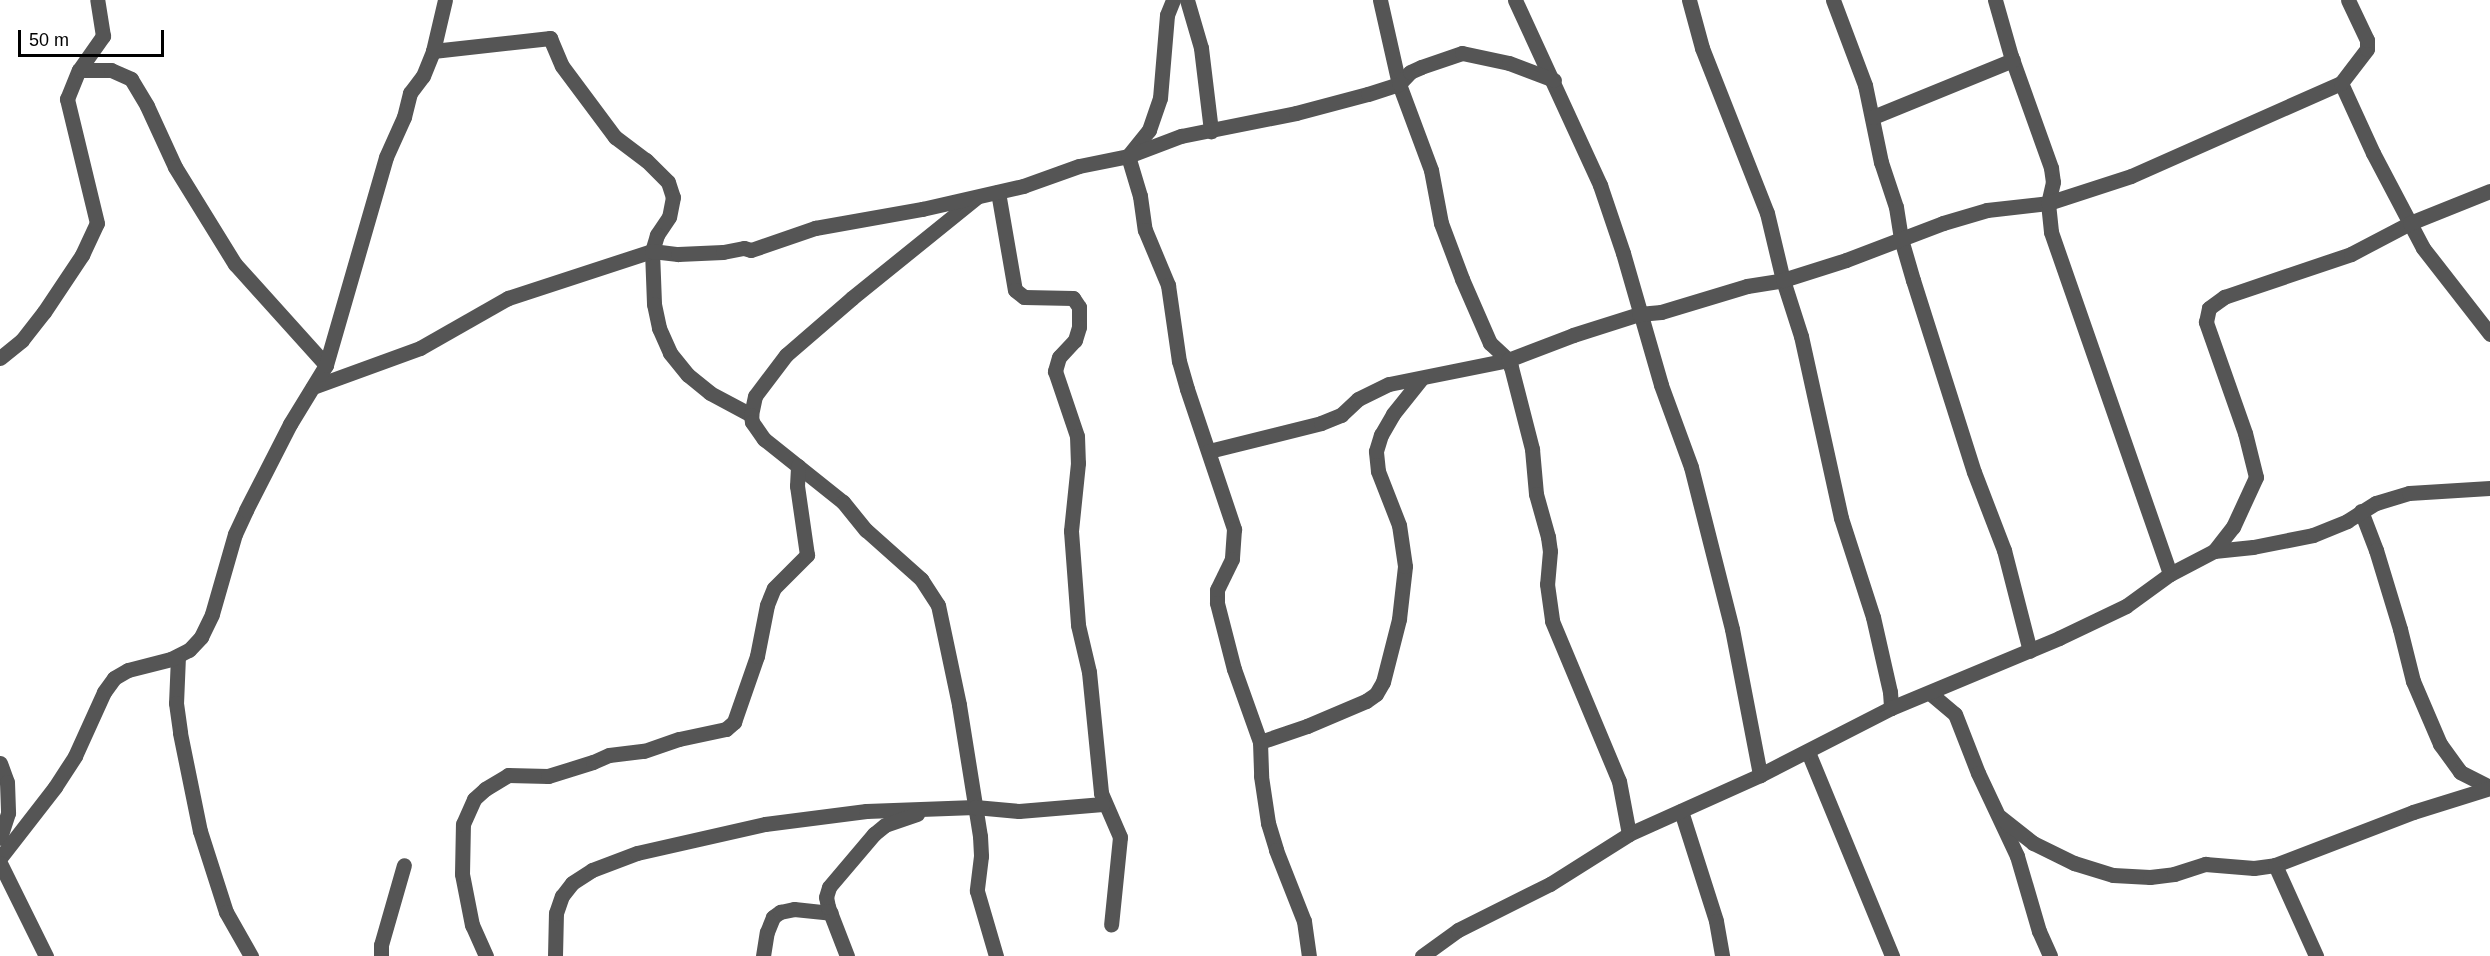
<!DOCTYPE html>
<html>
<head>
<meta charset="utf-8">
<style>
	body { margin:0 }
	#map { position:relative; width:2490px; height:956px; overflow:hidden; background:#fff; font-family:Arial,sans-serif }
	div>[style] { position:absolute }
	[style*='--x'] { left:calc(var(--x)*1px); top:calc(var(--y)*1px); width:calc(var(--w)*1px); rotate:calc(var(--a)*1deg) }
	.minor>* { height:15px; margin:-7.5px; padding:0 7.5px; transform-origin:7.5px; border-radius:7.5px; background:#555 }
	span { translate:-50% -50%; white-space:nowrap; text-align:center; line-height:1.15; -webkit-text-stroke:6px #fff; paint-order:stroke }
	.scale { position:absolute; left:18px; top:30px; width:146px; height:27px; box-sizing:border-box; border:3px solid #000; border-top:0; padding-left:8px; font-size:18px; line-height:21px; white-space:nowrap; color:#000; -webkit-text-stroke:4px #fff; paint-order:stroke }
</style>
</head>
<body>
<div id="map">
	<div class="minor">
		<div style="--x:1173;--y:0;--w:16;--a:112"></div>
		<div style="--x:1167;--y:15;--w:83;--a:94.8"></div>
		<div style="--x:1160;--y:98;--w:34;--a:109"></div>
		<div style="--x:1149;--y:130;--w:33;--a:129"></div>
		<div style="--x:1128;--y:156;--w:42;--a:73.3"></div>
		<div style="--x:1140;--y:196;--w:34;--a:82"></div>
		<div style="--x:1145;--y:230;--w:60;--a:67.3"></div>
		<div style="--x:1168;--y:285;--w:77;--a:81.8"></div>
		<div style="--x:1179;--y:361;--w:29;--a:74"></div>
		<div style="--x:1187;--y:389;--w:148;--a:71.4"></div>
		<div style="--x:1234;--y:529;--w:30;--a:94"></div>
		<div style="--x:1232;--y:559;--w:34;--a:116"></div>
		<div style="--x:1217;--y:590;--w:13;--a:90"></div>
		<div style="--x:1217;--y:603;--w:68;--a:75.6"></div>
		<div style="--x:1234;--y:669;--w:77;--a:70.4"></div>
		<div style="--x:1260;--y:742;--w:34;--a:88"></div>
		<div style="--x:1261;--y:776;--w:48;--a:81.5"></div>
		<div style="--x:1268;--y:823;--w:28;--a:73"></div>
		<div style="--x:1276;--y:850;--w:76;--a:68.5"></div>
		<div style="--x:1304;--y:921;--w:35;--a:82"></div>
		<div style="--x:1187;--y:0;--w:50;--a:73.7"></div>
		<div style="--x:1201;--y:48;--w:84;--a:83.1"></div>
		<div style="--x:1380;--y:0;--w:86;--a:77.3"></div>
		<div style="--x:1399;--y:84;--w:92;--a:69.6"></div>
		<div style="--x:1431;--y:170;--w:54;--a:79.3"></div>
		<div style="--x:1441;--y:223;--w:60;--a:69.4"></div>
		<div style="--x:1462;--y:279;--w:70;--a:66.4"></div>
		<div style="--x:1490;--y:343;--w:25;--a:43"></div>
		<div style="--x:1508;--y:360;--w:8;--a:67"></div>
		<div style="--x:1511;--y:367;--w:85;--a:75.6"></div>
		<div style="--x:1532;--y:449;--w:45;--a:84.9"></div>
		<div style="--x:1536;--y:494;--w:45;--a:74.4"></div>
		<div style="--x:1548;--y:537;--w:14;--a:82"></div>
		<div style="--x:1550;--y:551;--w:33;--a:95"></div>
		<div style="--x:1547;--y:584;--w:37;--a:82"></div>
		<div style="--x:1552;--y:621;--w:173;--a:67.3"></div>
		<div style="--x:1619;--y:781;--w:54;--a:79.3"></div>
		<div style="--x:1515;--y:0;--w:204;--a:65.3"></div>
		<div style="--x:1600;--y:185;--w:72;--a:71.3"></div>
		<div style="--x:1623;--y:253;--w:137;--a:73.9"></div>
		<div style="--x:1661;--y:385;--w:87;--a:69.9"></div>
		<div style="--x:1691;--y:467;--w:167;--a:75.8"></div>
		<div style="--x:1732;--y:629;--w:149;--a:79.1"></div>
		<div style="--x:1689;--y:0;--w:50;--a:74.8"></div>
		<div style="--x:1702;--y:48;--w:177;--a:68.5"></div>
		<div style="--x:1767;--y:213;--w:69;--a:76.6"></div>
		<div style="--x:1783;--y:280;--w:59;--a:72.2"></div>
		<div style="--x:1801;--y:336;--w:186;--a:77.6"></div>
		<div style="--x:1841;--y:518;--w:104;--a:72.1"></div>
		<div style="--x:1873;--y:617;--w:77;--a:77.2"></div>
		<div style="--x:1890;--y:692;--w:16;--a:86"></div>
		<div style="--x:1833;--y:0;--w:91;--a:69.4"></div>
		<div style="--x:1865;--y:85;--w:79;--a:78.3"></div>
		<div style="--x:1881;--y:162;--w:47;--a:71.6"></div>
		<div style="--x:1896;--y:207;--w:32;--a:81"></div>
		<div style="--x:1901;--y:239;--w:43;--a:73.7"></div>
		<div style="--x:1913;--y:280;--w:201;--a:72.4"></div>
		<div style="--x:1974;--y:472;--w:84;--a:69"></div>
		<div style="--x:2004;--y:550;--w:104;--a:75.6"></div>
		<div style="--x:1995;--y:0;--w:58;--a:74.1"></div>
		<div style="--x:2011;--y:56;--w:119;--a:70.3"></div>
		<div style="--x:2051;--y:168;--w:14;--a:82"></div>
		<div style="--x:2053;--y:182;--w:22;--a:103"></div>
		<div style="--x:2048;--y:203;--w:29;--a:84"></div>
		<div style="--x:2051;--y:232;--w:362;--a:70.8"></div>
		<div style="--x:433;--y:51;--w:118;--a:-6.3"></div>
		<div style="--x:550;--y:38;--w:30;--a:67"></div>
		<div style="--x:562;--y:66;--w:89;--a:53.3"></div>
		<div style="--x:615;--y:137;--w:39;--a:37"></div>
		<div style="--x:646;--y:160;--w:31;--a:45"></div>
		<div style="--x:668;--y:182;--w:16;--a:72"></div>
		<div style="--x:673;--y:197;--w:20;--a:101"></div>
		<div style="--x:669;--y:217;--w:22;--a:124"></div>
		<div style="--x:657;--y:235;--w:17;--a:107"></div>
		<div style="--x:652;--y:251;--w:53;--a:87.8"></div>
		<div style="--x:654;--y:304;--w:25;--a:78"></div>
		<div style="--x:659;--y:328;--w:27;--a:66"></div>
		<div style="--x:670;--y:353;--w:28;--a:51"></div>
		<div style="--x:688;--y:375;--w:28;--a:39"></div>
		<div style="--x:710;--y:393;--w:47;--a:28.2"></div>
		<div style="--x:79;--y:70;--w:32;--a:0"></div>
		<div style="--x:111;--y:70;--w:22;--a:24"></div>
		<div style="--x:131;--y:79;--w:31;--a:59"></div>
		<div style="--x:147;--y:106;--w:67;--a:65.3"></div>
		<div style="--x:175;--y:167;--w:114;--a:58.3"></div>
		<div style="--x:235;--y:264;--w:136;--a:48"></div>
		<div style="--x:2341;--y:83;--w:77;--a:65.4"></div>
		<div style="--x:2373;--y:153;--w:107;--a:62.2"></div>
		<div style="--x:2423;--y:248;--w:109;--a:52.1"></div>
		<div style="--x:1873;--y:117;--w:151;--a:-22.2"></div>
		<div style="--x:998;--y:192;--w:99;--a:80.2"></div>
		<div style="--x:1015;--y:290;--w:11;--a:38"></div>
		<div style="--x:1024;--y:297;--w:49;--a:1.2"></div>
		<div style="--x:1073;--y:298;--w:11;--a:56"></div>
		<div style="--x:1079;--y:307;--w:20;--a:90"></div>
		<div style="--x:1079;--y:327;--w:14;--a:107"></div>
		<div style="--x:1075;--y:340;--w:23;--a:133"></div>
		<div style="--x:1059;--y:357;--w:15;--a:106"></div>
		<div style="--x:1055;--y:371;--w:69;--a:71.3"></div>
		<div style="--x:1077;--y:436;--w:27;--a:88"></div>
		<div style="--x:1078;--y:463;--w:68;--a:95.9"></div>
		<div style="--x:1071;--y:531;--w:94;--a:85.7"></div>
		<div style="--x:1078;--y:625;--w:48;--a:76.8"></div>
		<div style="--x:1089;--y:672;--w:122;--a:84.3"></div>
		<div style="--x:1101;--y:793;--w:48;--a:66.6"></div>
		<div style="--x:1120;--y:837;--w:88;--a:95.8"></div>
		<div style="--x:977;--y:197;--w:161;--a:141.1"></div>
		<div style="--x:852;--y:298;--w:87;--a:139.2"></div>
		<div style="--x:786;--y:355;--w:51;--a:127.1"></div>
		<div style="--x:755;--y:396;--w:19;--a:102"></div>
		<div style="--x:751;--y:415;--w:7;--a:82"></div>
		<div style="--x:752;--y:422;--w:21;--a:55"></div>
		<div style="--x:764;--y:439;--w:101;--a:38.6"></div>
		<div style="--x:843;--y:502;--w:36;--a:51"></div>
		<div style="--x:866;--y:530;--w:74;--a:41.7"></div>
		<div style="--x:921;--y:579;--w:31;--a:57"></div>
		<div style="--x:938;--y:605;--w:102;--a:78.1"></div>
		<div style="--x:959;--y:705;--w:133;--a:80.9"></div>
		<div style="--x:980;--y:836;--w:20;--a:87"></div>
		<div style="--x:981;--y:856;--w:35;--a:97"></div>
		<div style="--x:977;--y:891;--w:68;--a:73.7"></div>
		<div style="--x:0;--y:358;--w:28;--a:-39"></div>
		<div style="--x:22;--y:340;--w:36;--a:-52"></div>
		<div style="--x:44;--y:312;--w:69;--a:-56.3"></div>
		<div style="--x:82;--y:255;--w:35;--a:-65"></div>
		<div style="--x:97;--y:223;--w:128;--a:-103.6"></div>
		<div style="--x:67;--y:99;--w:31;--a:-68"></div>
		<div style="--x:79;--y:70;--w:42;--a:-54.8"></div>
		<div style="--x:103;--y:36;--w:36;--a:-99"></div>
		<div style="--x:313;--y:387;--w:114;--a:-20"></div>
		<div style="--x:420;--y:348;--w:101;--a:-29.6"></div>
		<div style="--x:508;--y:298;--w:151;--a:-18.1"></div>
		<div style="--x:652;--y:251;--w:26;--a:7"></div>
		<div style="--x:678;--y:254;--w:45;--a:-2.5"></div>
		<div style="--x:723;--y:252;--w:21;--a:-11"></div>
		<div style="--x:744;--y:248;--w:7;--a:16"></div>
		<div style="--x:751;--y:250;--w:68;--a:-19"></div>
		<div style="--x:815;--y:228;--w:109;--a:-10.1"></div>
		<div style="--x:922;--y:209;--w:104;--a:-12.8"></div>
		<div style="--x:1023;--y:186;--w:59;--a:-19.7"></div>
		<div style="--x:1079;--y:166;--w:50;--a:-11.5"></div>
		<div style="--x:1128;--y:156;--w:57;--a:-20.7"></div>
		<div style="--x:1181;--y:136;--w:117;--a:-11.3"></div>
		<div style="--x:1296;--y:113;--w:74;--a:-14.8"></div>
		<div style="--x:1368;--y:94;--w:33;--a:-18"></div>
		<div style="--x:1399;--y:84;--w:16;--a:-47"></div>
		<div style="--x:1410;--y:72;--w:12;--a:-24"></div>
		<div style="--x:1421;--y:67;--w:43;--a:-18.9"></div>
		<div style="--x:1462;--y:53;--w:48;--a:12"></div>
		<div style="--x:1509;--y:63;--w:48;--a:20.7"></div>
		<div style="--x:1209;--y:451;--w:115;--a:-14"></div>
		<div style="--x:1321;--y:423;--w:22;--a:-22"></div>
		<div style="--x:1341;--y:415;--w:23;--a:-43"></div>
		<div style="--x:1358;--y:399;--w:34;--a:-26"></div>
		<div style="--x:1389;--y:384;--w:121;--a:-11.4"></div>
		<div style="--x:1508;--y:360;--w:70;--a:-21"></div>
		<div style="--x:1573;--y:335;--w:69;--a:-17.7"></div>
		<div style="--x:1639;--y:314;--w:22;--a:-5"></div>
		<div style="--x:1661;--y:312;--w:90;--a:-16.8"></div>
		<div style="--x:1747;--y:286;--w:36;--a:-9"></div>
		<div style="--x:1783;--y:280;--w:66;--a:-17.6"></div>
		<div style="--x:1846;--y:260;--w:104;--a:-20.9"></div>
		<div style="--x:1943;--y:223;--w:46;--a:-16.5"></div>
		<div style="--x:1987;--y:210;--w:61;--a:-6.5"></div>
		<div style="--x:2048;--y:203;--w:87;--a:-18"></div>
		<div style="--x:2131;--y:176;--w:230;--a:-23.9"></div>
		<div style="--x:2341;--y:83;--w:43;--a:-52.6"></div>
		<div style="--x:2367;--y:49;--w:9;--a:-90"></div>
		<div style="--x:2367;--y:40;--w:44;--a:-115.4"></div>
		<div style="--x:2361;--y:511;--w:42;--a:69"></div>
		<div style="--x:2376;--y:550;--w:83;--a:73.1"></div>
		<div style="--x:2400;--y:629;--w:54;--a:76"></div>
		<div style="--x:2413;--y:681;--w:69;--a:66.8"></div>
		<div style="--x:2440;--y:744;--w:34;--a:54"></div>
		<div style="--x:2460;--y:772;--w:34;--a:27"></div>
		<div style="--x:2214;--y:551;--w:39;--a:-6"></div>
		<div style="--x:2253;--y:547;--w:61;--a:-11.3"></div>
		<div style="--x:2313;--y:535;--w:37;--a:-22"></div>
		<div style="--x:2347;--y:521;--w:34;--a:-32"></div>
		<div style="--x:2376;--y:503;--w:34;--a:-17"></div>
		<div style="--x:2409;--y:493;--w:81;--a:-3.5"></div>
		<div style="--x:178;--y:656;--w:47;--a:92.4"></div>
		<div style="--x:176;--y:703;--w:30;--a:82"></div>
		<div style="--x:180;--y:733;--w:100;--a:78.5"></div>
		<div style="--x:200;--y:831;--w:85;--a:72.2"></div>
		<div style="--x:226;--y:912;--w:51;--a:60.4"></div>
		<div style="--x:1931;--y:694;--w:31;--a:40"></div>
		<div style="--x:1955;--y:714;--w:63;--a:68.7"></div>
		<div style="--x:1978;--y:773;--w:92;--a:64.8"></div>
		<div style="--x:2017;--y:856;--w:78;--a:73.7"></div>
		<div style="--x:2039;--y:931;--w:27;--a:66"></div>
		<div style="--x:1260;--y:742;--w:50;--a:-18.8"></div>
		<div style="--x:1307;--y:726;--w:64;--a:-23"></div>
		<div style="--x:1366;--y:701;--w:12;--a:-35"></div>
		<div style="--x:1376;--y:694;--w:14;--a:-60"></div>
		<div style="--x:1383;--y:682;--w:65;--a:-75.7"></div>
		<div style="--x:1399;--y:619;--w:53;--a:-83.5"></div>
		<div style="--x:1405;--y:566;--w:41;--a:-98.3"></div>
		<div style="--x:1399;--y:525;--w:58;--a:-111.3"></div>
		<div style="--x:1378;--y:471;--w:20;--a:-96"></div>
		<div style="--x:1376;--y:451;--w:17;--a:-73"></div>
		<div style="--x:1381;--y:435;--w:24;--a:-60"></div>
		<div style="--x:1393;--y:414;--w:45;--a:-51.3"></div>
		<div style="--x:1808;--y:752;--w:221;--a:67.6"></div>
		<div style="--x:0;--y:763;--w:20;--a:70"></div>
		<div style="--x:7;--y:782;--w:31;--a:88"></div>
		<div style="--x:8;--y:813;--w:26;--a:108"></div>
		<div style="--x:1681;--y:811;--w:115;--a:72.3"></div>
		<div style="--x:1716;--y:921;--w:36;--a:80"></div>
		<div style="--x:2000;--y:817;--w:42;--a:38.2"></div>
		<div style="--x:2033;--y:843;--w:46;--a:26"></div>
		<div style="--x:2074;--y:863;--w:41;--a:17.1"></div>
		<div style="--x:2113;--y:875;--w:37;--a:3"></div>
		<div style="--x:2150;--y:877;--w:24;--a:-7"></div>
		<div style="--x:2174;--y:874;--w:33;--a:-18"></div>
		<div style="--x:2205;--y:864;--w:49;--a:4.7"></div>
		<div style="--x:2254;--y:868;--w:21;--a:-8"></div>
		<div style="--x:2275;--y:865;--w:148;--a:-21"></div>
		<div style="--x:2413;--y:812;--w:81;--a:-17.3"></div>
		<div style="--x:0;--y:858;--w:90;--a:-52.2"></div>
		<div style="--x:55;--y:787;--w:37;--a:-57"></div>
		<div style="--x:75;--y:756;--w:70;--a:-65.6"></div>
		<div style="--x:104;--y:692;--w:17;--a:-54"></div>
		<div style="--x:114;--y:678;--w:16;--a:-30"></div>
		<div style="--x:128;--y:670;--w:44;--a:-14.3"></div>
		<div style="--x:171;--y:659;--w:20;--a:-27"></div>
		<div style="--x:189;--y:650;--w:18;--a:-47"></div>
		<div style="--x:201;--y:637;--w:25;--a:-64"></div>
		<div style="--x:212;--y:614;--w:83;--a:-74"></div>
		<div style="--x:235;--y:534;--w:26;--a:-65"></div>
		<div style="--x:246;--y:510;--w:97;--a:-62.9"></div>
		<div style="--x:290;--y:424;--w:69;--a:-58.6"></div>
		<div style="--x:326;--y:365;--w:216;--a:-73.9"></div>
		<div style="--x:386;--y:157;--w:44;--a:-65.8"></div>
		<div style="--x:404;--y:117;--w:25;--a:-76"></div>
		<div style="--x:410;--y:93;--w:21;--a:-53"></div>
		<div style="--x:423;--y:76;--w:27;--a:-68"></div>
		<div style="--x:433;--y:51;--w:52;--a:-76.8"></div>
		<div style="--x:0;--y:863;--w:104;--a:63.7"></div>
		<div style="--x:2275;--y:865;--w:100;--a:65.7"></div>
		<div style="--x:381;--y:956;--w:11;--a:-90"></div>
		<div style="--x:381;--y:945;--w:83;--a:-74"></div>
		<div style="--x:486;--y:956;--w:34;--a:-114"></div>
		<div style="--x:472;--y:925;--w:52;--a:-101.1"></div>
		<div style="--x:462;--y:874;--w:50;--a:-88.9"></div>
		<div style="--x:463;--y:824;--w:27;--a:-66"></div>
		<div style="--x:474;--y:799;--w:15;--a:-42"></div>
		<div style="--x:485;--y:789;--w:27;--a:-31"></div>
		<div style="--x:508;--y:775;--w:40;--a:1.4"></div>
		<div style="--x:548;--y:776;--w:47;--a:-17.3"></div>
		<div style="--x:593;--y:762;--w:17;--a:-24"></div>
		<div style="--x:609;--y:755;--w:35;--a:-7"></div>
		<div style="--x:644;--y:751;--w:37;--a:-19"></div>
		<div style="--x:679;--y:739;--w:48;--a:-12"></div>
		<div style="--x:726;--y:729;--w:11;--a:-41"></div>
		<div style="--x:734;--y:722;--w:70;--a:-70.8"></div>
		<div style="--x:757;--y:656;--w:52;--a:-78.9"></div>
		<div style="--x:767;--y:605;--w:18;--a:-68"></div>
		<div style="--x:774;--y:588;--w:47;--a:-45"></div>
		<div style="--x:807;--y:555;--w:70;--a:-98.2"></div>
		<div style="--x:797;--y:486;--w:20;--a:-87"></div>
		<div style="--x:555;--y:956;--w:43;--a:-88.7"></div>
		<div style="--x:556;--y:913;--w:18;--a:-71"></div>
		<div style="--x:562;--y:896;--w:16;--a:-52"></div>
		<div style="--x:572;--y:883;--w:24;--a:-33"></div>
		<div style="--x:592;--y:870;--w:48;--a:-20.7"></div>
		<div style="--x:637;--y:853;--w:131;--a:-12.8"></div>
		<div style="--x:765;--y:824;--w:102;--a:-7.3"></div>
		<div style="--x:866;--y:811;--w:109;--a:-2.1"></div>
		<div style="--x:975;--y:807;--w:44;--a:5.2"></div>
		<div style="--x:1019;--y:811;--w:84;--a:-4.8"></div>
		<div style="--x:763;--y:956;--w:24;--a:-81"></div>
		<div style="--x:767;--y:932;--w:16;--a:-68"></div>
		<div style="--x:773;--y:917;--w:9;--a:-36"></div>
		<div style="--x:780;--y:912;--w:14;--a:-12"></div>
		<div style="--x:794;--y:909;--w:37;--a:6"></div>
		<div style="--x:847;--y:956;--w:53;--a:-111.2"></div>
		<div style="--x:828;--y:907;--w:10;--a:-101"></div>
		<div style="--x:826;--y:897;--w:10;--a:-73"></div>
		<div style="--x:829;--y:887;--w:70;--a:-49.7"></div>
		<div style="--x:874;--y:834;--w:14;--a:-39"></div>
		<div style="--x:885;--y:825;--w:34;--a:-19"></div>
		<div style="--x:1422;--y:956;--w:44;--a:-35.8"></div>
		<div style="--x:1458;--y:930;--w:103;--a:-26.6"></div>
		<div style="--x:1550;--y:884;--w:93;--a:-32.3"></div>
		<div style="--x:1629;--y:834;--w:144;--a:-24.2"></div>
		<div style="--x:1760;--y:775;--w:147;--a:-27.1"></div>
		<div style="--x:1891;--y:708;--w:182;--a:-22.6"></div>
		<div style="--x:2059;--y:638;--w:74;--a:-25.5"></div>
		<div style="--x:2126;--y:606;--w:54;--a:-36"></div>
		<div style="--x:2170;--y:574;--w:50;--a:-27.6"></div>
		<div style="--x:2214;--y:551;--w:31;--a:-52"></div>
		<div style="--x:2233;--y:527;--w:55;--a:-65.3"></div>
		<div style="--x:2256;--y:477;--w:45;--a:-104"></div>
		<div style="--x:2245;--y:433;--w:118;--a:-109.4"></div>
		<div style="--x:2206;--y:322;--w:14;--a:-78"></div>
		<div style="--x:2209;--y:308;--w:19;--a:-36"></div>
		<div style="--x:2224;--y:297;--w:134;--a:-18.7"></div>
		<div style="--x:2351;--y:254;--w:67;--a:-27.7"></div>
		<div style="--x:2410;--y:223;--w:86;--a:-21.8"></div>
	</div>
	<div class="scale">50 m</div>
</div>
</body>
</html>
